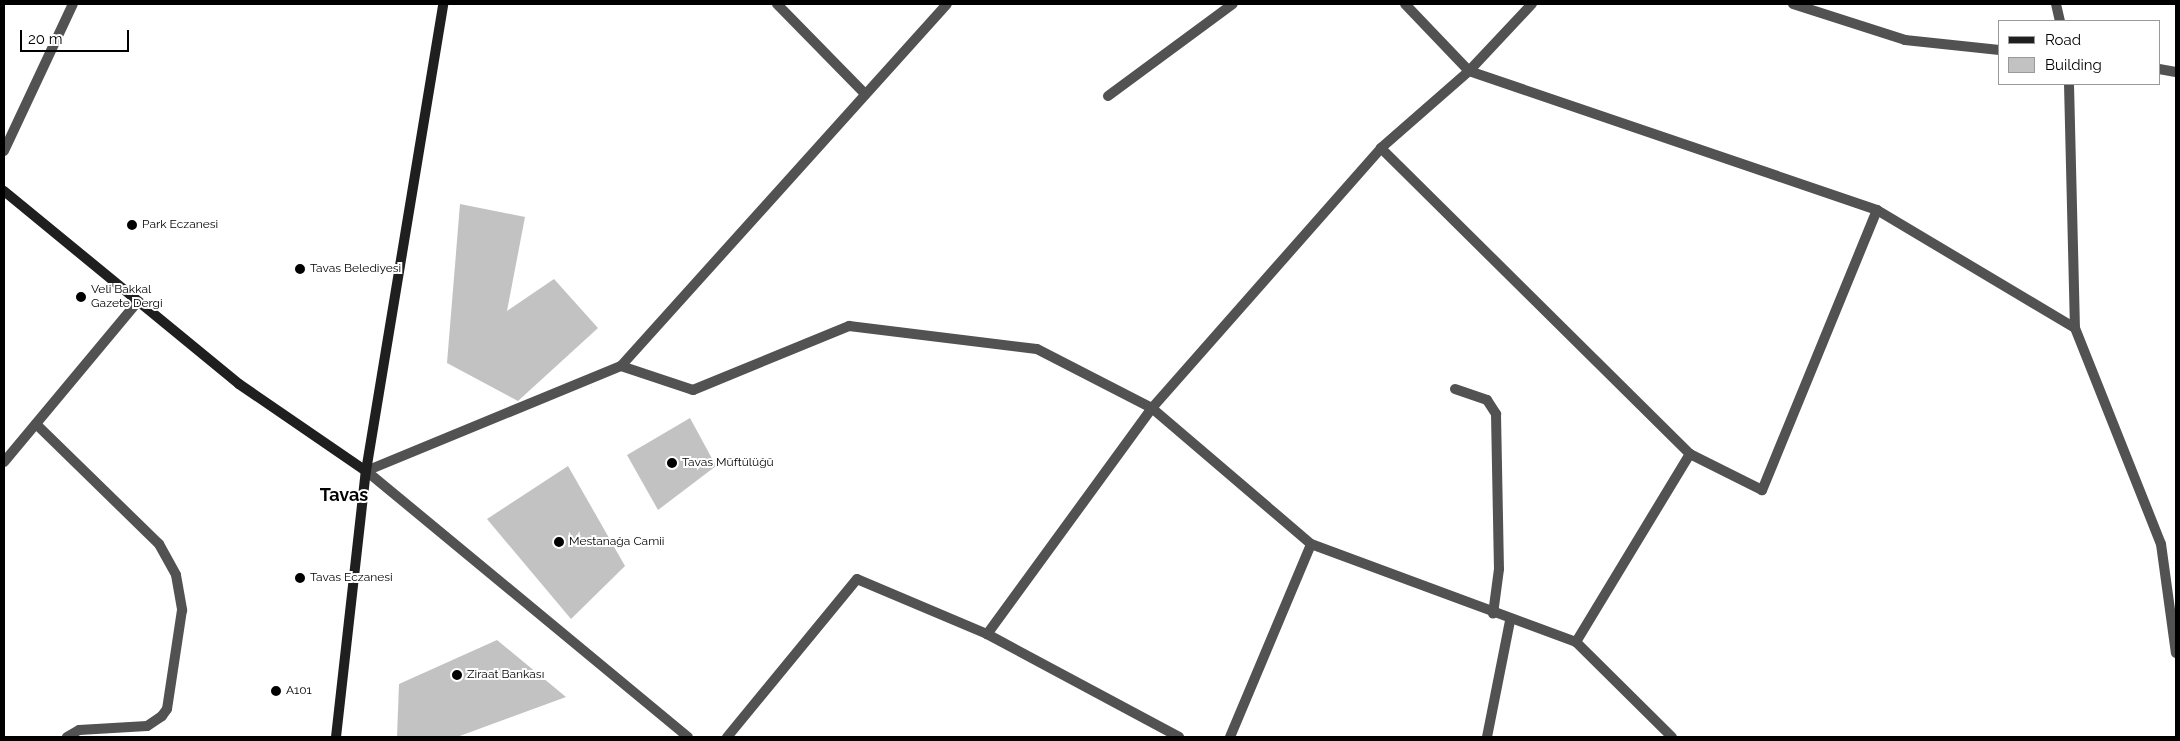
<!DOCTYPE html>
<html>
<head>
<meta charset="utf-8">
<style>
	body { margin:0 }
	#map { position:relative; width:2180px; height:741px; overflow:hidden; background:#fff; font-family:Raleway,sans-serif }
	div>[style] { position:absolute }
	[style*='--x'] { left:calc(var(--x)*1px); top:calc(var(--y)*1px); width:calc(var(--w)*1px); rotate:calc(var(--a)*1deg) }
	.building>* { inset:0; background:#c2c2c2 }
	.lane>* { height:10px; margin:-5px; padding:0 5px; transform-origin:5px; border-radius:5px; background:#525252 }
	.street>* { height:10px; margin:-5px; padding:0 5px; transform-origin:5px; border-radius:5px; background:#525252 }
	.secondary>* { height:10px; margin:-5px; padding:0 5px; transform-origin:5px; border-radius:5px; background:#1f1f1f }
	.dots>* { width:14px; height:14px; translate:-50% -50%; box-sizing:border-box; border:2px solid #fff; border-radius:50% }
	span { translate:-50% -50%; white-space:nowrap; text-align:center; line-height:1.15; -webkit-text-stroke:4px #fff; paint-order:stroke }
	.poi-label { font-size:12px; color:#000 }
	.left { translate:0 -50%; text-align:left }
	.district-label { font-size:18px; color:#000; font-weight:700 }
	.frame { position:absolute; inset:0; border:5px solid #000; pointer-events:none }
	.legend { position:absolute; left:1998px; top:20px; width:162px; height:65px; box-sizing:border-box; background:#fff; border:1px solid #999; margin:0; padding:6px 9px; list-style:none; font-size:15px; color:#000 }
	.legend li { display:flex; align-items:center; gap:10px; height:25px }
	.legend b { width:25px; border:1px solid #999 }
	.scale { position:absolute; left:20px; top:30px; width:109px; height:22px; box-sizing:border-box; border:2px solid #000; border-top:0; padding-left:6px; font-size:15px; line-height:18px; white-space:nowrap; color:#000; -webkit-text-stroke:4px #fff; paint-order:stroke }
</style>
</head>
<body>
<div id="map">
	<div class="building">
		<div style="clip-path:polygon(460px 204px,525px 217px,507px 311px,554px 279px,598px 328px,518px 401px,447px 363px)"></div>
		<div style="clip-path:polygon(690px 418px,716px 466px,658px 510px,627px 455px)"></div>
		<div style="clip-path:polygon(568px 466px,625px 566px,571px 619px,487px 519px)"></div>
		<div style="clip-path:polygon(497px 640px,566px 697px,457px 737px,397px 737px,399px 684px)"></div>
	</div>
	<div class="lane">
		<div style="--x:1108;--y:96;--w:155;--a:-36.4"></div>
		<div style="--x:1455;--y:389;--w:34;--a:19"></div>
		<div style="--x:1487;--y:400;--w:17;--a:57"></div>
		<div style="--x:1496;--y:414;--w:155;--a:88.9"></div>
		<div style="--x:1499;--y:569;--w:45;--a:97.6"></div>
	</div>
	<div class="street">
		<div style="--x:777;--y:4;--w:126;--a:45.6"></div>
		<div style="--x:1405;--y:4;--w:93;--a:46.3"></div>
		<div style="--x:1469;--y:71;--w:92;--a:-46.8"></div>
		<div style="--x:1793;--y:4;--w:118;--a:17.8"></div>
		<div style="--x:1905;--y:40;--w:95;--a:6.1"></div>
		<div style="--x:2056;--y:4;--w:17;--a:77"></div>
		<div style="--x:2159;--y:69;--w:17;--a:10"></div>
		<div style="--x:2069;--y:84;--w:244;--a:88.6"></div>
		<div style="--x:2075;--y:328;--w:232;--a:68.3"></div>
		<div style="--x:2161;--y:544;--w:110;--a:82.2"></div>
		<div style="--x:4;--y:151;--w:162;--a:-64.9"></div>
		<div style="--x:1877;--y:210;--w:230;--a:30.8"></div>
		<div style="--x:621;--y:366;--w:76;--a:18.4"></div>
		<div style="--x:693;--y:390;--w:169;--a:-22.3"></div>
		<div style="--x:849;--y:326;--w:189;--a:7"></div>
		<div style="--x:1037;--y:349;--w:129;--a:27.2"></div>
		<div style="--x:1152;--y:408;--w:280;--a:126.1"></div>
		<div style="--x:987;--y:634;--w:141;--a:-157.1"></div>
		<div style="--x:857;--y:579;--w:205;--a:129.4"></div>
		<div style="--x:36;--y:424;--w:172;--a:44.3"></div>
		<div style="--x:159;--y:544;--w:35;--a:61"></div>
		<div style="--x:176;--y:575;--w:36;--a:80"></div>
		<div style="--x:182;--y:610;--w:100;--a:98.6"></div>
		<div style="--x:167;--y:709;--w:9;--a:126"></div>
		<div style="--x:162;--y:716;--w:18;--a:146"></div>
		<div style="--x:147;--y:726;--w:68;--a:176.6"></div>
		<div style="--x:79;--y:730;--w:14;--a:150"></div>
		<div style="--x:4;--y:462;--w:209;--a:-50.2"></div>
		<div style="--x:1311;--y:544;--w:283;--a:20.3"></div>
		<div style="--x:1576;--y:642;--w:220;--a:-58.8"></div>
		<div style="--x:987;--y:634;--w:218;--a:28.2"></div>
		<div style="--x:1576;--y:642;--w:135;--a:44.7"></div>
		<div style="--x:688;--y:737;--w:418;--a:-140.4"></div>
		<div style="--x:366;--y:471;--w:276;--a:-22.4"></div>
		<div style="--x:621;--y:366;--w:487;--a:-48"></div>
		<div style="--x:1230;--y:737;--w:209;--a:-67.2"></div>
		<div style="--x:1311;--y:544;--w:209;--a:-139.5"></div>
		<div style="--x:1152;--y:408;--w:346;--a:-48.6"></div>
		<div style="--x:1381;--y:148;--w:117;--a:-41.2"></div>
		<div style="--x:1469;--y:71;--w:431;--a:18.8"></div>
		<div style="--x:1877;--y:210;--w:303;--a:112.3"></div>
		<div style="--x:1762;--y:490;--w:80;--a:-153.4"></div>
		<div style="--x:1690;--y:454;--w:435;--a:-135.3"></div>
		<div style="--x:1487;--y:737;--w:118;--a:-78.8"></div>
	</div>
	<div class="secondary">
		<div style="--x:4;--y:191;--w:304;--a:39.4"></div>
		<div style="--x:239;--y:384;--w:154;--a:34.4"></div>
		<div style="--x:336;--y:737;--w:268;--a:-83.6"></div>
		<div style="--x:366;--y:471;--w:473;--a:-80.6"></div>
	</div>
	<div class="dots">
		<div style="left:132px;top:225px;background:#000"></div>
		<div style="left:300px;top:269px;background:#000"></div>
		<div style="left:81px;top:297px;background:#000"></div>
		<div style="left:672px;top:463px;background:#000"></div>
		<div style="left:559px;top:542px;background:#000"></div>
		<div style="left:300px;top:578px;background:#000"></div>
		<div style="left:457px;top:675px;background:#000"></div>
		<div style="left:276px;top:691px;background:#000"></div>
	</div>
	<div class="poi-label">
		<span class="left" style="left:142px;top:225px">Park Eczanesi</span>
		<span class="left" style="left:310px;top:269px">Tavas Belediyesi</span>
		<span class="left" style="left:91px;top:297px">Veli Bakkal<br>Gazete Dergi</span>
		<span class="left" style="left:682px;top:463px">Tavas Müftülüğü</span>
		<span class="left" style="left:569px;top:542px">Mestanağa Camii</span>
		<span class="left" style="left:310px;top:578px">Tavas Eczanesi</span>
		<span class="left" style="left:467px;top:675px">Ziraat Bankası</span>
		<span class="left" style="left:286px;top:691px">A101</span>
	</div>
	<div class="district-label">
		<span style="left:344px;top:495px">Tavas</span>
	</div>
	<div class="frame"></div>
	<ul class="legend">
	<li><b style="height:6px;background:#1f1f1f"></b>Road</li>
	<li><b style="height:14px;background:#c2c2c2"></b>Building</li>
	</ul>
	<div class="scale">20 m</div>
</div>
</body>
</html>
